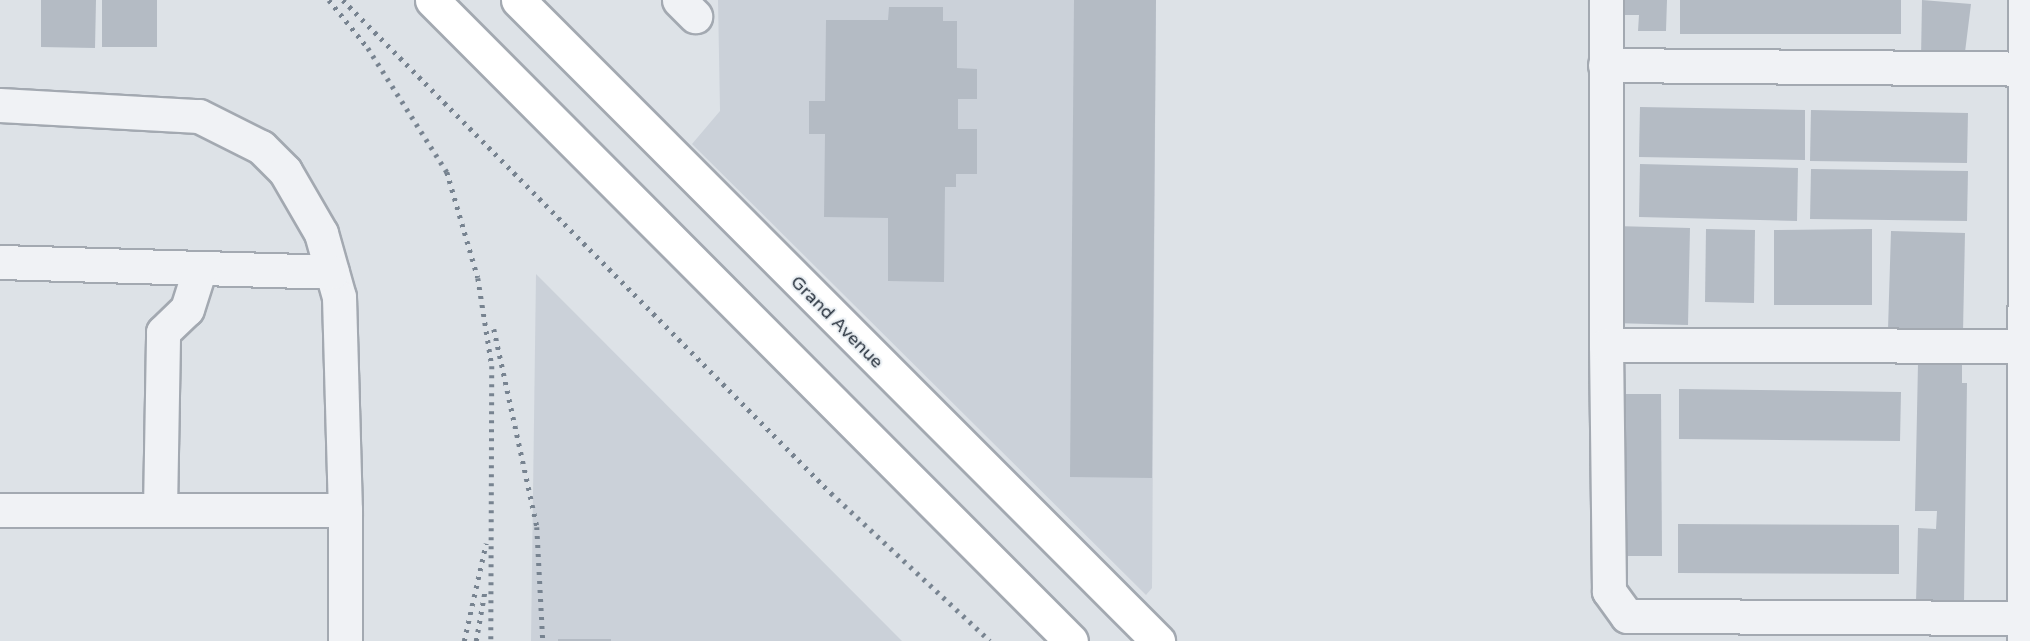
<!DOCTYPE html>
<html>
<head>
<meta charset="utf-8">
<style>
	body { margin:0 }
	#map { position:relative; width:2030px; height:641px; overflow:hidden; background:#dde2e7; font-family:"Varela Round",sans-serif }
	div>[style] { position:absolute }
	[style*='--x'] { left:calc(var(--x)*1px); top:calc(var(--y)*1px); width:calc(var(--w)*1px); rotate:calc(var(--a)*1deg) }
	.built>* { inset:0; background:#cbd1d9 }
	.building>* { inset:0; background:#b4bbc4 }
	.roads { filter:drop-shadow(2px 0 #a3a9b1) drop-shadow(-2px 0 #a3a9b1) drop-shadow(0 2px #a3a9b1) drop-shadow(0 -2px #a3a9b1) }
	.minor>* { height:33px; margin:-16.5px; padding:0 16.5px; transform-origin:16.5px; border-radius:16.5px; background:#f0f2f5 }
	.highway>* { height:33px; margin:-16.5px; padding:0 16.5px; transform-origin:16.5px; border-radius:16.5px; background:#fff }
	.rail>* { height:4.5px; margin-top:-2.25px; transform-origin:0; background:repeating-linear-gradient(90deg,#778390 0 3px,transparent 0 9px) }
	span { translate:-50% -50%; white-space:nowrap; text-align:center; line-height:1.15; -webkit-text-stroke:4.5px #ecf1f5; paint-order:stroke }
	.street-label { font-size:18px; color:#27313d }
</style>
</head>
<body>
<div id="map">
	<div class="built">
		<div style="clip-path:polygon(718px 0,1156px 0,1152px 588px,1146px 595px,692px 144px,720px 111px)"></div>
		<div style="clip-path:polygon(536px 274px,902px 641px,531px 641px)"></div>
	</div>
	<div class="building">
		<div style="clip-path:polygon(41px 0,96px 0,95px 48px,41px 47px)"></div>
		<div style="clip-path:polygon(102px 0,157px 0,157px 47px,102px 47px)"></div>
		<div style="clip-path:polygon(1074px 0,1156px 0,1152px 478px,1070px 477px)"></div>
		<div style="clip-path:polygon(1617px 0,1667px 0,1666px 31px,1638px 31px,1639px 15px,1617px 15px)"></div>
		<div style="clip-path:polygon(1680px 0,1901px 0,1901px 34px,1680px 34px)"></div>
		<div style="clip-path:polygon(1922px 0,1971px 4px,1964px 60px,1921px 59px)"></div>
		<div style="clip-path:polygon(889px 7px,943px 7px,943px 21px,957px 21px,957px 68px,977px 69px,977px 99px,958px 99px,958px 129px,977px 129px,977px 174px,956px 174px,956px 187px,945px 187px,944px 282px,888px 281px,888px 218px,824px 217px,825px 134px,809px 134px,809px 101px,825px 101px,826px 20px,888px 20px)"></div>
		<div style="clip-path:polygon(1640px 107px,1805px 110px,1805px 160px,1639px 157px)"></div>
		<div style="clip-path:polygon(1811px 110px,1968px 113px,1967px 163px,1810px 161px)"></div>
		<div style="clip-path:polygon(1640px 164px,1798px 168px,1797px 221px,1639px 217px)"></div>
		<div style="clip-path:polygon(1811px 169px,1968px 171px,1967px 221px,1810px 219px)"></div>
		<div style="clip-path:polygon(1615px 226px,1690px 228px,1688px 325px,1612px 323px)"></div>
		<div style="clip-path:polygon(1706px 229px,1755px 230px,1754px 303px,1705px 302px)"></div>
		<div style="clip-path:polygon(1872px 229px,1872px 305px,1774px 305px,1774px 230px)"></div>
		<div style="clip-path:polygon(1891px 231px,1965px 233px,1963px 332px,1888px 330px)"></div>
		<div style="clip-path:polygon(1918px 363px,1962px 364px,1962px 383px,1967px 383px,1964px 603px,1916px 602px,1918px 528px,1936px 529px,1937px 511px,1915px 511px)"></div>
		<div style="clip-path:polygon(1679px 389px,1901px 392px,1900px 441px,1679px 439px)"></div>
		<div style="clip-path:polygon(1612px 394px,1661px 394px,1662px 556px,1614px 556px)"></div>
		<div style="clip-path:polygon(1678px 524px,1899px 525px,1899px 574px,1678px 573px)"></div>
		<div style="clip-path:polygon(558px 639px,611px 639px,611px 641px,558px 641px)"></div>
	</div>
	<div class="roads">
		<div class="minor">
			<div style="--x:679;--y:0;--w:23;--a:45"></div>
			<div style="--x:1605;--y:65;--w:420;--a:0.5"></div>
			<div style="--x:0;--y:105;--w:199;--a:3.2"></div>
			<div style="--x:199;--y:116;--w:69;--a:26.6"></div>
			<div style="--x:261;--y:147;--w:34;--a:45"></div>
			<div style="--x:285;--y:171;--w:72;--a:59.9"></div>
			<div style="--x:321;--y:233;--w:66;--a:74.3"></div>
			<div style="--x:339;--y:297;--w:213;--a:88.4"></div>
			<div style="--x:0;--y:262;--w:332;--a:1.7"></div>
			<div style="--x:1606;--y:345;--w:345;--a:-90"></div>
			<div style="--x:0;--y:510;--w:345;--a:0"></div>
			<div style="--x:345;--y:510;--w:131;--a:90"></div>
			<div style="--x:160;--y:510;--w:178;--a:-89"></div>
			<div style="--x:163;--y:332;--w:33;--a:-44"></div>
			<div style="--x:187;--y:309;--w:43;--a:-72.4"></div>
			<div style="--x:2024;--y:618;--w:397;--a:-179.7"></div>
			<div style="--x:1627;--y:616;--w:31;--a:-126"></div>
			<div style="--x:1609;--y:591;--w:246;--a:-90.7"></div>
			<div style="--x:1606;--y:345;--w:419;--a:0.1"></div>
			<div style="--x:2024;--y:640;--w:640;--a:-89.91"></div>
		</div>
		<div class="highway">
			<div style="--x:432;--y:0;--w:905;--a:45.09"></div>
			<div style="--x:518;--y:0;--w:906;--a:45.04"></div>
		</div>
	</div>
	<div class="rail">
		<div style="--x:329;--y:0;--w:62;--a:50.9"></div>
		<div style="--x:368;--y:48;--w:147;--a:57.5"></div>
		<div style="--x:447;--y:172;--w:110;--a:73.7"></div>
		<div style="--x:478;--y:278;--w:89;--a:81"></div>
		<div style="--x:492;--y:366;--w:275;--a:90.2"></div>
		<div style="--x:343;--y:0;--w:694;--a:45.29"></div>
		<div style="--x:831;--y:493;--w:217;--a:42.9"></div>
		<div style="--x:494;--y:329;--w:203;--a:77.7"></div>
		<div style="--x:537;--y:527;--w:114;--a:87"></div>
		<div style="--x:464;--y:641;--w:100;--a:-77.3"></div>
		<div style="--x:476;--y:641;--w:52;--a:-80"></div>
	</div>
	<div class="street-label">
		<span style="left:837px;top:322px;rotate:45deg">Grand Avenue</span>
	</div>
</div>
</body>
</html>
